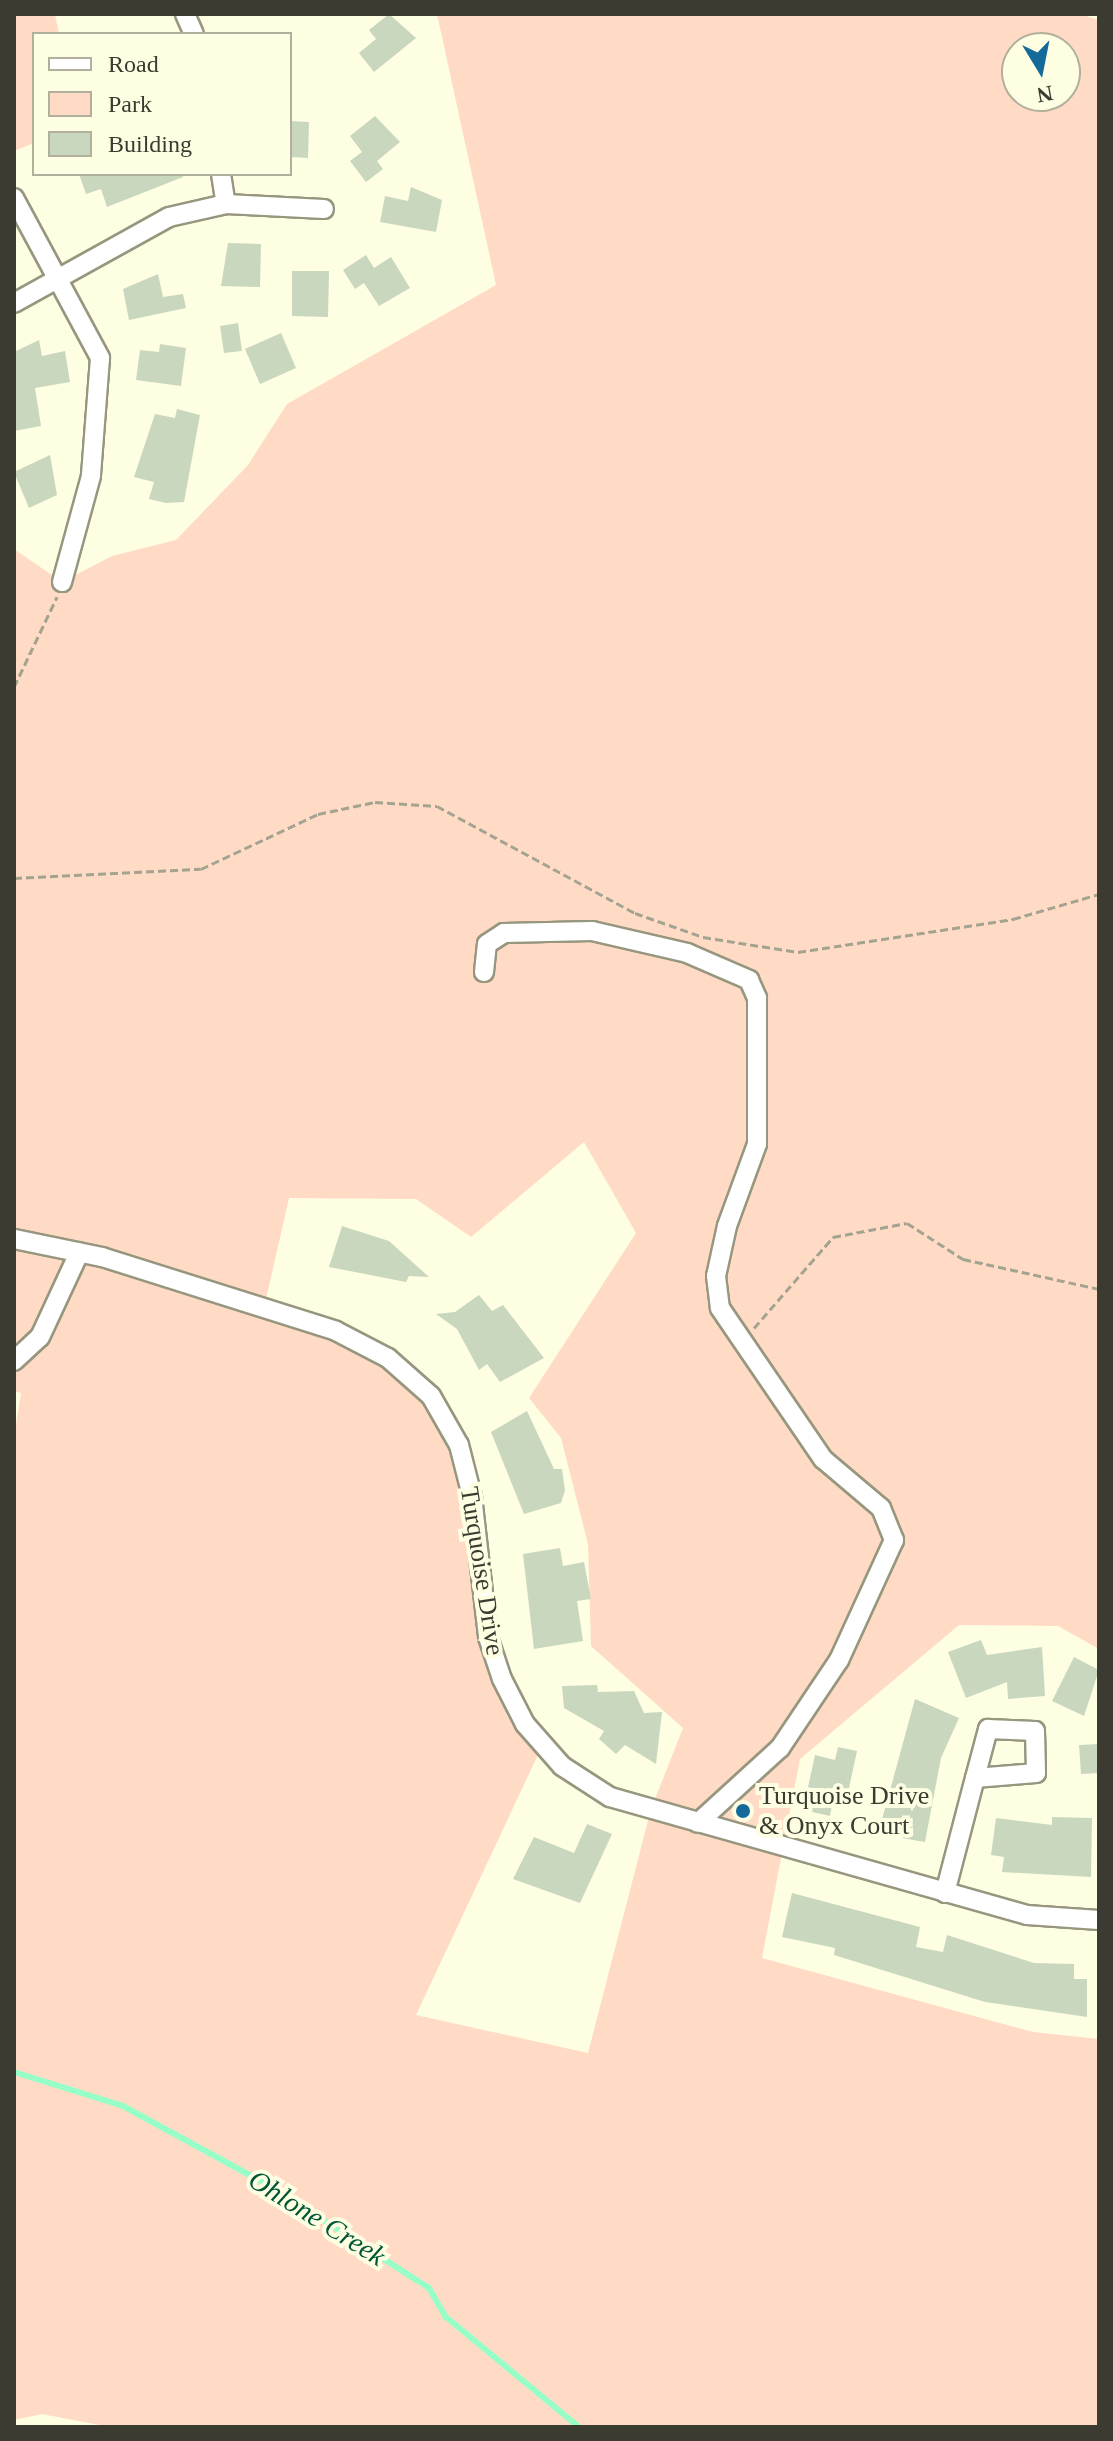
<!DOCTYPE html>
<html>
<head>
<meta charset="utf-8">
<style>
	body { margin:0 }
	#map { position:relative; width:1113px; height:2441px; overflow:hidden; background:#fefee3; font-family:"Times New Roman",serif }
	div>[style] { position:absolute }
	[style*='--x'] { left:calc(var(--x)*1px); top:calc(var(--y)*1px); width:calc(var(--w)*1px); rotate:calc(var(--a)*1deg) }
	.green>* { inset:0; background:#ffdbc6 }
	.stream>* { height:6px; margin:-3px; padding:0 3px; transform-origin:3px; border-radius:3px; background:#98fec7 }
	.building>* { inset:0; background:#c9d7bf }
	.path>* { height:3px; margin-top:-1.5px; transform-origin:0; background:repeating-linear-gradient(90deg,#a4a390 0 8px,transparent 0 12px) }
	.roads { filter:drop-shadow(2px 0 #97967e) drop-shadow(-2px 0 #97967e) drop-shadow(0 2px #97967e) drop-shadow(0 -2px #97967e) }
	.minor>* { height:18px; margin:-9px; padding:0 9px; transform-origin:9px; border-radius:9px; background:#fff }
	.dots>* { width:22px; height:22px; translate:-50% -50%; box-sizing:border-box; border:4px solid #fefee3; border-radius:50% }
	span { translate:-50% -50%; white-space:nowrap; text-align:center; line-height:1.15; -webkit-text-stroke:8px #fefee3; paint-order:stroke }
	.street-label { font-size:26px; color:#3c3b31 }
	.poi-label { font-size:26px; color:#3c3b31 }
	.left { translate:0 -50%; text-align:left }
	.water-label { font-size:28px; color:#005635; font-style:italic }
	.frame { position:absolute; inset:0; border:16px solid #3c3b31; pointer-events:none }
	.legend { position:absolute; left:32px; top:32px; width:260px; height:144px; box-sizing:border-box; background:#fefee3; border:2px solid #b0b09c; margin:0; padding:10px 14px; list-style:none; font-size:24px; color:#3c3b31 }
	.legend li { display:flex; align-items:center; gap:16px; height:40px }
	.legend b { width:40px; border:2px solid #b0b09c }
	.north { position:absolute; left:1001px; top:32px; width:80px; height:80px; box-sizing:border-box; background:#fefee3; border:2px solid #b0b09c; border-radius:50%; rotate:170deg; font-size:22px; font-weight:700; line-height:32px; text-align:center; color:#3c3b31 }
	.north::after { content:''; display:block; margin:auto; width:28px; height:36px; background:#146b9b; clip-path:polygon(50% 0,100% 100%,50% 72%,0 100%) }
</style>
</head>
<body>
<div id="map">
	<div class="green">
		<div style="clip-path:polygon(14px 14px,55px 14px,59px 34px,34px 34px,34px 143px,14px 151px)"></div>
		<div style="clip-path:polygon(evenodd,437px 14px,1080px 14px,1099px 20px,1099px 1649px,1058px 1626px,959px 1625px,800px 1759px,762px 1958px,1033px 2032px,1099px 2039px,1099px 2427px,110px 2427px,42px 2414px,14px 2420px,14px 1437px,21px 1393px,14px 1391px,14px 549px,62px 582px,112px 556px,176px 540px,248px 465px,287px 404px,496px 285px,437px 14px,1017px 48px,1065px 48px,1065px 96px,1017px 96px,1017px 48px,437px 14px,584px 1142px,636px 1233px,529px 1398px,561px 1438px,588px 1544px,591px 1646px,683px 1728px,651px 1809px,588px 2053px,416px 2015px,543px 1744px,488px 1637px,459px 1445px,431px 1396px,336px 1331px,264px 1308px,289px 1198px,416px 1199px,471px 1237px,584px 1142px)"></div>
	</div>
	<div class="stream">
		<div style="--x:14;--y:2072;--w:114;--a:17.3"></div>
		<div style="--x:123;--y:2106;--w:167;--a:28.6"></div>
		<div style="--x:270;--y:2186;--w:189;--a:32.7"></div>
		<div style="--x:429;--y:2288;--w:34;--a:60"></div>
		<div style="--x:446;--y:2317;--w:173;--a:39.6"></div>
	</div>
	<div class="building">
		<div style="clip-path:polygon(389px 14px,416px 38px,374px 72px,359px 53px,376px 39px,369px 30px)"></div>
		<div style="clip-path:polygon(375px 116px,400px 142px,377px 161px,383px 169px,366px 182px,350px 161px,362px 152px,350px 136px)"></div>
		<div style="clip-path:polygon(290px 121px,309px 122px,308px 158px,290px 157px)"></div>
		<div style="clip-path:polygon(79px 174px,183px 174px,183px 177px,107px 207px,101px 189px,86px 194px)"></div>
		<div style="clip-path:polygon(411px 187px,442px 200px,436px 232px,380px 222px,385px 196px,408px 201px)"></div>
		<div style="clip-path:polygon(228px 243px,261px 244px,260px 287px,221px 286px)"></div>
		<div style="clip-path:polygon(366px 255px,374px 268px,391px 257px,410px 288px,379px 306px,364px 283px,355px 289px,343px 270px)"></div>
		<div style="clip-path:polygon(292px 271px,329px 271px,328px 317px,292px 316px)"></div>
		<div style="clip-path:polygon(158px 274px,163px 297px,183px 294px,186px 308px,129px 320px,123px 289px)"></div>
		<div style="clip-path:polygon(238px 323px,242px 351px,224px 353px,220px 326px)"></div>
		<div style="clip-path:polygon(281px 333px,296px 368px,260px 384px,245px 349px)"></div>
		<div style="clip-path:polygon(39px 340px,42px 356px,65px 351px,70px 382px,35px 388px,41px 426px,14px 431px,14px 352px)"></div>
		<div style="clip-path:polygon(160px 344px,186px 348px,181px 386px,136px 380px,140px 350px,159px 352px)"></div>
		<div style="clip-path:polygon(177px 409px,200px 415px,184px 502px,166px 503px,149px 499px,154px 482px,134px 477px,155px 414px,175px 418px)"></div>
		<div style="clip-path:polygon(50px 455px,57px 495px,29px 508px,14px 472px)"></div>
		<div style="clip-path:polygon(342px 1226px,389px 1241px,429px 1277px,409px 1276px,406px 1282px,329px 1267px)"></div>
		<div style="clip-path:polygon(479px 1295px,492px 1311px,503px 1305px,544px 1358px,500px 1382px,487px 1364px,479px 1370px,457px 1329px,436px 1314px,455px 1312px)"></div>
		<div style="clip-path:polygon(527px 1411px,554px 1469px,562px 1469px,565px 1490px,561px 1503px,524px 1514px,491px 1432px)"></div>
		<div style="clip-path:polygon(560px 1548px,563px 1566px,584px 1562px,591px 1599px,577px 1601px,583px 1641px,534px 1649px,523px 1554px)"></div>
		<div style="clip-path:polygon(981px 1640px,987px 1655px,1042px 1647px,1045px 1696px,1008px 1699px,1007px 1682px,966px 1698px,948px 1652px)"></div>
		<div style="clip-path:polygon(1074px 1657px,1099px 1670px,1084px 1716px,1052px 1701px)"></div>
		<div style="clip-path:polygon(597px 1685px,598px 1692px,634px 1691px,644px 1713px,662px 1712px,656px 1764px,625px 1745px,616px 1754px,599px 1739px,604px 1731px,564px 1708px,562px 1686px)"></div>
		<div style="clip-path:polygon(915px 1699px,959px 1718px,941px 1758px,925px 1842px,878px 1834px)"></div>
		<div style="clip-path:polygon(1099px 1744px,1099px 1773px,1081px 1774px,1079px 1745px)"></div>
		<div style="clip-path:polygon(838px 1747px,857px 1751px,846px 1802px,833px 1799px,830px 1816px,803px 1810px,815px 1755px,835px 1760px)"></div>
		<div style="clip-path:polygon(1052px 1817px,1092px 1818px,1091px 1877px,1002px 1872px,1004px 1857px,991px 1855px,996px 1818px,1052px 1825px)"></div>
		<div style="clip-path:polygon(587px 1824px,612px 1834px,580px 1903px,513px 1879px,534px 1837px,574px 1853px)"></div>
		<div style="clip-path:polygon(792px 1893px,920px 1927px,916px 1947px,943px 1952px,947px 1935px,1034px 1963px,1074px 1964px,1074px 1979px,1087px 1979px,1087px 2017px,985px 2002px,834px 1955px,835px 1948px,782px 1937px)"></div>
	</div>
	<div class="path">
		<div style="--x:14;--y:687;--w:100;--a:-64.5"></div>
		<div style="--x:14;--y:878;--w:187;--a:-2.8"></div>
		<div style="--x:201;--y:869;--w:129;--a:-25.2"></div>
		<div style="--x:318;--y:814;--w:58;--a:-11.9"></div>
		<div style="--x:375;--y:802;--w:62;--a:3.7"></div>
		<div style="--x:437;--y:806;--w:225;--a:28.4"></div>
		<div style="--x:635;--y:913;--w:72;--a:19.4"></div>
		<div style="--x:703;--y:937;--w:96;--a:9"></div>
		<div style="--x:798;--y:952;--w:218;--a:-8.7"></div>
		<div style="--x:1013;--y:919;--w:90;--a:-16.2"></div>
		<div style="--x:754;--y:1328;--w:121;--a:-49"></div>
		<div style="--x:833;--y:1237;--w:75;--a:-10.7"></div>
		<div style="--x:907;--y:1223;--w:67;--a:32.7"></div>
		<div style="--x:963;--y:1259;--w:139;--a:12.4"></div>
	</div>
	<div class="roads">
		<div class="minor">
			<div style="--x:185;--y:14;--w:22;--a:66"></div>
			<div style="--x:221;--y:174;--w:30;--a:81"></div>
			<div style="--x:14;--y:198;--w:182;--a:61.7"></div>
			<div style="--x:100;--y:358;--w:118;--a:94.4"></div>
			<div style="--x:91;--y:476;--w:110;--a:105.3"></div>
			<div style="--x:14;--y:303;--w:177;--a:-29"></div>
			<div style="--x:169;--y:217;--w:58;--a:-12.8"></div>
			<div style="--x:226;--y:204;--w:98;--a:2.9"></div>
			<div style="--x:484;--y:972;--w:28;--a:-84"></div>
			<div style="--x:487;--y:944;--w:20;--a:-33"></div>
			<div style="--x:504;--y:933;--w:88;--a:-1.3"></div>
			<div style="--x:592;--y:931;--w:98;--a:13"></div>
			<div style="--x:687;--y:953;--w:68;--a:23.5"></div>
			<div style="--x:749;--y:980;--w:20;--a:66"></div>
			<div style="--x:757;--y:998;--w:146;--a:90"></div>
			<div style="--x:757;--y:1144;--w:87;--a:110.1"></div>
			<div style="--x:727;--y:1226;--w:51;--a:102.4"></div>
			<div style="--x:716;--y:1276;--w:32;--a:83"></div>
			<div style="--x:720;--y:1308;--w:183;--a:55.7"></div>
			<div style="--x:823;--y:1459;--w:76;--a:40.2"></div>
			<div style="--x:881;--y:1508;--w:35;--a:68"></div>
			<div style="--x:894;--y:1540;--w:132;--a:114.6"></div>
			<div style="--x:839;--y:1660;--w:106;--a:123.8"></div>
			<div style="--x:780;--y:1748;--w:111;--a:137.6"></div>
			<div style="--x:14;--y:1239;--w:90;--a:11.6"></div>
			<div style="--x:102;--y:1257;--w:245;--a:17.5"></div>
			<div style="--x:336;--y:1331;--w:59;--a:27.4"></div>
			<div style="--x:388;--y:1358;--w:57;--a:41.5"></div>
			<div style="--x:431;--y:1396;--w:56;--a:60.3"></div>
			<div style="--x:459;--y:1445;--w:53;--a:75.7"></div>
			<div style="--x:472;--y:1496;--w:142;--a:83.5"></div>
			<div style="--x:488;--y:1637;--w:44;--a:71.6"></div>
			<div style="--x:502;--y:1679;--w:51;--a:62.9"></div>
			<div style="--x:525;--y:1724;--w:56;--a:48.6"></div>
			<div style="--x:562;--y:1766;--w:57;--a:32.9"></div>
			<div style="--x:610;--y:1797;--w:433;--a:15.8"></div>
			<div style="--x:1027;--y:1915;--w:72;--a:4"></div>
			<div style="--x:14;--y:1361;--w:35;--a:-43"></div>
			<div style="--x:40;--y:1337;--w:93;--a:-65.1"></div>
			<div style="--x:945;--y:1893;--w:119;--a:-75.4"></div>
			<div style="--x:975;--y:1778;--w:51;--a:-75.1"></div>
			<div style="--x:988;--y:1729;--w:47;--a:2.4"></div>
			<div style="--x:1035;--y:1731;--w:42;--a:88.6"></div>
			<div style="--x:1036;--y:1773;--w:61;--a:175.3"></div>
		</div>
	</div>
	<div class="dots">
		<div style="left:743px;top:1811px;background:#146b9b"></div>
	</div>
	<div class="street-label">
		<span style="left:482px;top:1571px;rotate:81deg">Turquoise Drive</span>
	</div>
	<div class="poi-label">
		<span class="left" style="left:759px;top:1811px">Turquoise Drive<br>&amp; Onyx Court</span>
	</div>
	<div class="water-label">
		<span style="left:317px;top:2218px;rotate:32deg">Ohlone Creek</span>
	</div>
	<div class="frame"></div>
	<ul class="legend">
	<li><b style="height:10px;background:#fff"></b>Road</li>
	<li><b style="height:22px;background:#ffdbc6"></b>Park</li>
	<li><b style="height:22px;background:#c9d7bf"></b>Building</li>
	</ul>
	<div class="north">N</div>
</div>
</body>
</html>
